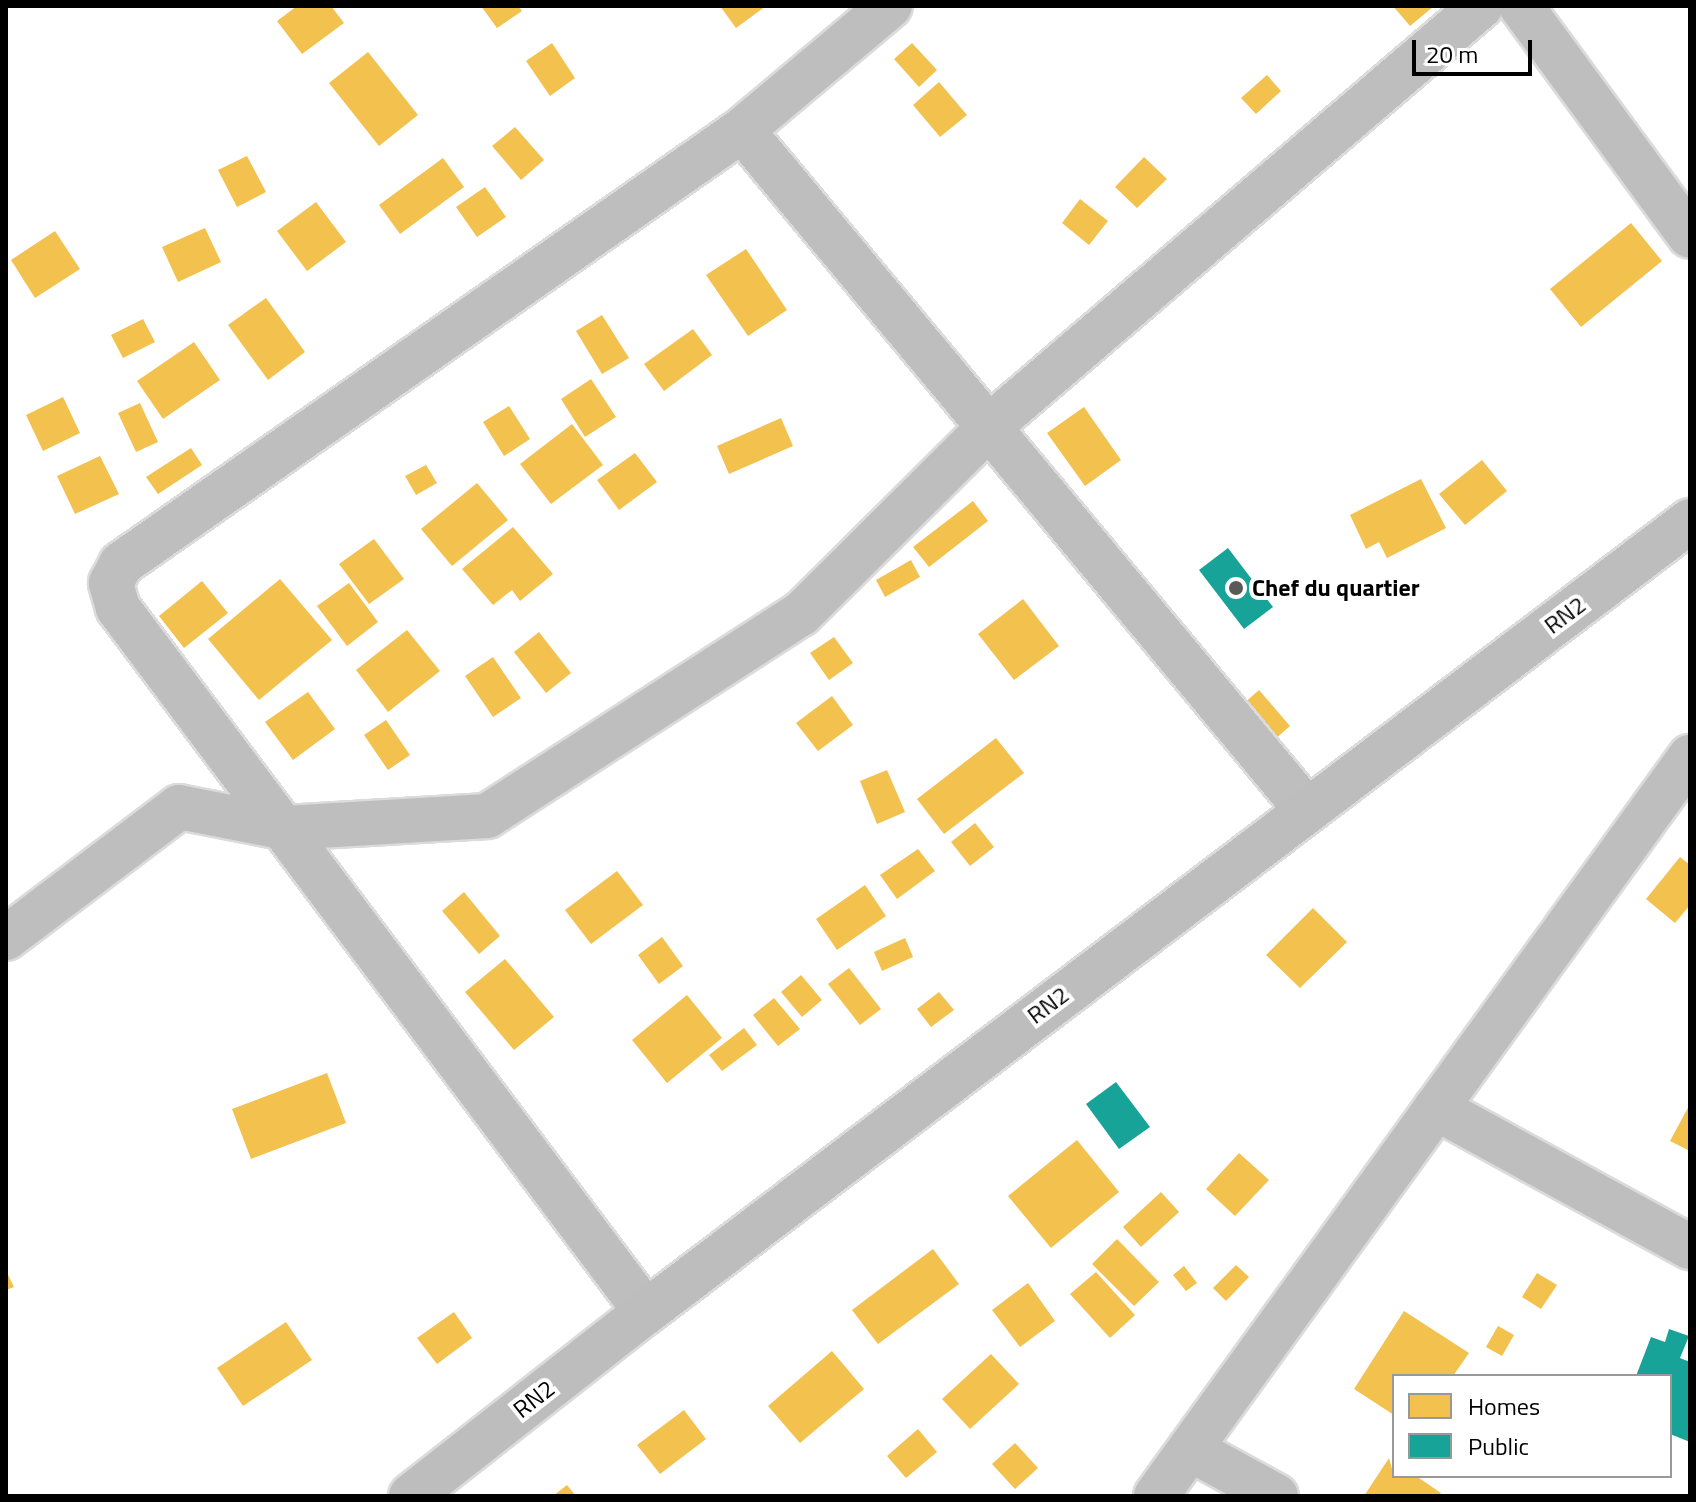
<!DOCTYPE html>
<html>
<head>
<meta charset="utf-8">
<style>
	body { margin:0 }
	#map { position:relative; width:1696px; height:1502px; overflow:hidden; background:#fff; font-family:"Titillium Web",sans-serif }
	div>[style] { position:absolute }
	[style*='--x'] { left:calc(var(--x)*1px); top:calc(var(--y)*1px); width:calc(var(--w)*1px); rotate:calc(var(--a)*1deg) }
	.homes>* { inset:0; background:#f2c14e }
	.public>* { inset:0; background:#17a398 }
	.roads { filter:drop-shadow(2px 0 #dbdbdb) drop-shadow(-2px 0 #dbdbdb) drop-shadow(0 2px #dbdbdb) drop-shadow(0 -2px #dbdbdb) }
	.minor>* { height:44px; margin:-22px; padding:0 22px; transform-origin:22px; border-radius:22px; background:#bebebe }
	.major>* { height:44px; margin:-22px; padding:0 22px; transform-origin:22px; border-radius:22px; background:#bdbdbd }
	.dots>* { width:22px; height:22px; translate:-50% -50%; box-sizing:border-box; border:4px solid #fff; border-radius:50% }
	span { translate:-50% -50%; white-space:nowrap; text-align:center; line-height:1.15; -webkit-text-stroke:8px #fff; paint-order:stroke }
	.poi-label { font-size:24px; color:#000; font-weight:700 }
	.left { translate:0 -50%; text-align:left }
	.street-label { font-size:24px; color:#000 }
	.frame { position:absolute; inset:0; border:8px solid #000; pointer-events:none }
	.legend { position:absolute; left:1392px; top:1374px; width:280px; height:104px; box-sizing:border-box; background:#fff; border:2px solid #999; margin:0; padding:10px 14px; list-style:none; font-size:24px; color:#000 }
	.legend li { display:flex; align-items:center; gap:16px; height:40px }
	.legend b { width:40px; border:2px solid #999 }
	.scale { position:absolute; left:1412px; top:40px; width:120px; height:36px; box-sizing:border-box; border:4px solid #000; border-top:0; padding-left:10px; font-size:24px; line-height:28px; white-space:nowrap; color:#000; -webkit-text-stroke:6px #fff; paint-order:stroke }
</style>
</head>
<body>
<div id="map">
	<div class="homes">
		<div style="clip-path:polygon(297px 6px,331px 6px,344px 23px,302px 54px,277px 21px)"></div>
		<div style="clip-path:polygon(481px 6px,518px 6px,522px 11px,497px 28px)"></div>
		<div style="clip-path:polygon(720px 6px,766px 6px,736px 28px)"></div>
		<div style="clip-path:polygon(1393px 6px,1434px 6px,1410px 26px)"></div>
		<div style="clip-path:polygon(552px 43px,575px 78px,550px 96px,526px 61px)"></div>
		<div style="clip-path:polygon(912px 43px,937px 70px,919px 87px,894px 59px)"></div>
		<div style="clip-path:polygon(368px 52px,418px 115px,379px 146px,329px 83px)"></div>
		<div style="clip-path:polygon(1267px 75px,1281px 91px,1256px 114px,1241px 98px)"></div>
		<div style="clip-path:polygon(939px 82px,967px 115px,940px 137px,913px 105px)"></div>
		<div style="clip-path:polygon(515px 127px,544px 160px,521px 180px,492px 146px)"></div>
		<div style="clip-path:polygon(247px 156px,266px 192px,237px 207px,218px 170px)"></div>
		<div style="clip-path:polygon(1144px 157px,1167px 179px,1137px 208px,1115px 187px)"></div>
		<div style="clip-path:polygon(443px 158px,464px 187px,400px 234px,379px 205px)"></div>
		<div style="clip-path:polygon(485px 187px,506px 217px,477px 237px,456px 207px)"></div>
		<div style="clip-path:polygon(1080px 199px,1108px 221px,1089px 245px,1062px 223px)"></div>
		<div style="clip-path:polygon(316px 202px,346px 242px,307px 271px,277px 231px)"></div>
		<div style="clip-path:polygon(1631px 223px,1662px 261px,1581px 327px,1550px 289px)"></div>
		<div style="clip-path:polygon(205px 228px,221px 262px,178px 282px,162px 247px)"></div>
		<div style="clip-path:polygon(55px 231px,80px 269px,35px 298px,11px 260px)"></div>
		<div style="clip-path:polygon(746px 249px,787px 310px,748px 336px,706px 275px)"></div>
		<div style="clip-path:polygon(266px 298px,305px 352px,268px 380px,228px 325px)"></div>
		<div style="clip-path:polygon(602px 315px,629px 358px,602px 374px,576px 331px)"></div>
		<div style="clip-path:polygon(143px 319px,155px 342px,123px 358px,111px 335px)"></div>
		<div style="clip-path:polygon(693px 329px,712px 355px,664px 391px,644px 364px)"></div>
		<div style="clip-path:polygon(194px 342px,220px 380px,163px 419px,137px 381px)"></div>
		<div style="clip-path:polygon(591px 379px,616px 417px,585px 437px,561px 399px)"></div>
		<div style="clip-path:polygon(63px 397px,80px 433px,43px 451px,26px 415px)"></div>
		<div style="clip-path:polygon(140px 403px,158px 442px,136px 452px,118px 413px)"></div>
		<div style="clip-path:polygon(509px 406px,530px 439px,504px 456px,483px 422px)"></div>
		<div style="clip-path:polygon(1084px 407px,1121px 460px,1085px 486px,1047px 433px)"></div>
		<div style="clip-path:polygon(781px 418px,793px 446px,729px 474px,717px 446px)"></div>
		<div style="clip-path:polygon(572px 424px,603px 465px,551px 504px,520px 464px)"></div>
		<div style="clip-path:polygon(191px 448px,202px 465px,158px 494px,146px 477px)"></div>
		<div style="clip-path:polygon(635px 453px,657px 482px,619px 510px,597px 480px)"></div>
		<div style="clip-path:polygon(100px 456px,119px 494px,75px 514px,57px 476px)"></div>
		<div style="clip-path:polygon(1482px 460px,1507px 491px,1465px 525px,1439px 494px)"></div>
		<div style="clip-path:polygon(426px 465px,437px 483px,416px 495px,405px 476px)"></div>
		<div style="clip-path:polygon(1421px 479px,1446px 528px,1387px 558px,1379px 542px,1366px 549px,1350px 515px)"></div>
		<div style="clip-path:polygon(477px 483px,508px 520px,452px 566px,421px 529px)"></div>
		<div style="clip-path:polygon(973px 501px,988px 521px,929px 567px,913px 547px)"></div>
		<div style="clip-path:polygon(513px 527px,553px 574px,520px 601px,512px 590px,493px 605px,462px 569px)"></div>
		<div style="clip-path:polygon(374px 539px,404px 579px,369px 604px,339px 564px)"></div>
		<div style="clip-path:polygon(911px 560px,920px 577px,885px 597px,876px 580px)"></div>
		<div style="clip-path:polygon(280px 579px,332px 640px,259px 700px,208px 639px)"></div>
		<div style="clip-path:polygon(202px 581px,228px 613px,184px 648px,159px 616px)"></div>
		<div style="clip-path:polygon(349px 583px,378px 622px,347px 646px,317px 606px)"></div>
		<div style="clip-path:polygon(1023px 599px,1059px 646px,1014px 680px,978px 634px)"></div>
		<div style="clip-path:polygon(407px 630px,440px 671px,388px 712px,356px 670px)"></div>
		<div style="clip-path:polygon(539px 632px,571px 673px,546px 693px,514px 652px)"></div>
		<div style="clip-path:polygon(834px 637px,853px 663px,829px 680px,810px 653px)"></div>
		<div style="clip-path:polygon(493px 657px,521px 698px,493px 717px,465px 676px)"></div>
		<div style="clip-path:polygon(1259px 690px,1290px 726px,1265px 748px,1233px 713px)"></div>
		<div style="clip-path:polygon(308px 692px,335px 729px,293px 760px,265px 722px)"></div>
		<div style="clip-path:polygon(832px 696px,853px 725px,818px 751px,796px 723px)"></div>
		<div style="clip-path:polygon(386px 720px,410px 755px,388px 770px,364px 735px)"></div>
		<div style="clip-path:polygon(996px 738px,1024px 773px,944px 834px,917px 799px)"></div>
		<div style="clip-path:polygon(887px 770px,905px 812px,877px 824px,860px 781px)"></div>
		<div style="clip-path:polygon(975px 823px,994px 847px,970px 866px,951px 842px)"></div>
		<div style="clip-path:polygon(918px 849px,935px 871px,897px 899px,880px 875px)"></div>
		<div style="clip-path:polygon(1680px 857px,1690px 865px,1690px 905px,1675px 923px,1646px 899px)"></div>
		<div style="clip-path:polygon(617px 871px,643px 905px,591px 944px,565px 910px)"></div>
		<div style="clip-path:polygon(865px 885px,886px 916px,837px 950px,816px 919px)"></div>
		<div style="clip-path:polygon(464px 892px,500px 936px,479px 954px,442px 911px)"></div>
		<div style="clip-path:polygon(1313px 908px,1347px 942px,1300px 988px,1266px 955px)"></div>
		<div style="clip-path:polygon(662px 937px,683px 966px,659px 984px,638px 955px)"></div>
		<div style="clip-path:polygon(905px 938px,913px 957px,882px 971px,874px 952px)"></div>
		<div style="clip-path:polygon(505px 959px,554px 1017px,514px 1050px,465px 992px)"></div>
		<div style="clip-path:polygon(849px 968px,881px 1009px,860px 1025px,828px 984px)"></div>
		<div style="clip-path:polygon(801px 975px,822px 1000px,802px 1017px,781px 992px)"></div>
		<div style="clip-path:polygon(939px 992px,954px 1010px,931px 1027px,917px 1009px)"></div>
		<div style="clip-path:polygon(687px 995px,722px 1038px,667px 1083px,632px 1040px)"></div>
		<div style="clip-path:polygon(774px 998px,800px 1029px,778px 1046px,753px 1015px)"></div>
		<div style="clip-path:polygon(744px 1028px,757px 1045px,722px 1071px,709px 1055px)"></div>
		<div style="clip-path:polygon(327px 1073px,346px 1123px,251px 1159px,232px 1109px)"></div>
		<div style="clip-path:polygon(1690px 1104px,1690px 1151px,1670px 1141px)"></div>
		<div style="clip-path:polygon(1077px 1140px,1119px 1192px,1051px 1248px,1008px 1196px)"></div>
		<div style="clip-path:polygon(1239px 1153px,1269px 1180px,1235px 1216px,1206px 1189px)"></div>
		<div style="clip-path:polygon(1161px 1192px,1179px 1212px,1141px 1247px,1123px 1227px)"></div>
		<div style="clip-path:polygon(1117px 1239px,1159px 1282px,1134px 1306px,1092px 1264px)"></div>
		<div style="clip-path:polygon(933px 1249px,959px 1284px,878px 1344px,852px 1310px)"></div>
		<div style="clip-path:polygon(1236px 1265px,1249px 1277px,1226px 1301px,1213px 1288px)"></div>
		<div style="clip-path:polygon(1184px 1266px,1197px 1283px,1186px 1291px,1173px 1275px)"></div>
		<div style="clip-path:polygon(6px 1271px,14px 1287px,6px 1290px)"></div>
		<div style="clip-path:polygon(1096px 1272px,1135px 1315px,1110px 1338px,1070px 1294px)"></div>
		<div style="clip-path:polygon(1537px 1273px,1557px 1285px,1541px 1309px,1522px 1297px)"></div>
		<div style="clip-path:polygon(1028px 1283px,1055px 1321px,1020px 1347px,992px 1310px)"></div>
		<div style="clip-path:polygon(1404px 1311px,1469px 1353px,1453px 1376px,1394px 1376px,1394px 1415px,1354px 1389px)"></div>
		<div style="clip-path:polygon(454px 1312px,472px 1338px,437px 1364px,417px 1338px)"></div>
		<div style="clip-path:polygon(286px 1322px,312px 1360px,243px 1406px,217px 1368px)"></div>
		<div style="clip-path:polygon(1498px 1326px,1514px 1335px,1502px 1356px,1486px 1347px)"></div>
		<div style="clip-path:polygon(832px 1351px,864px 1389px,800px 1443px,768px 1406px)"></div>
		<div style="clip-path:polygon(991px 1354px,1019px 1384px,970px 1429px,942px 1399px)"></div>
		<div style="clip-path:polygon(684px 1410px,706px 1439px,660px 1474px,637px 1445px)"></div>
		<div style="clip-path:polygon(918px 1429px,937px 1452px,906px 1478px,887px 1456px)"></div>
		<div style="clip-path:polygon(1015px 1443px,1038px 1468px,1015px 1489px,992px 1464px)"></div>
		<div style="clip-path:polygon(1389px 1458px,1394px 1476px,1416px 1476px,1441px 1493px,1439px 1496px,1364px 1496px)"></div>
		<div style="clip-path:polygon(567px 1485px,576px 1496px,553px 1496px)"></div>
	</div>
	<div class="public">
		<div style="clip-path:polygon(1228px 548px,1273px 607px,1244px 629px,1199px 570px)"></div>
		<div style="clip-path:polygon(1116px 1082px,1150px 1127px,1119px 1149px,1086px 1104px)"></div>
		<div style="clip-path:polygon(1669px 1329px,1689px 1336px,1680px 1358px,1690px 1362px,1690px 1442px,1670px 1434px,1670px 1376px,1636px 1376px,1651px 1337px,1665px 1342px)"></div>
	</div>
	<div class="roads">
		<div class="minor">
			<div style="--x:1521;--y:6;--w:285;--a:53.7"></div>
			<div style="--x:742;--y:130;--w:883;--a:50.29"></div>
			<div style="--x:6;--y:938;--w:217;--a:-37.1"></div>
			<div style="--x:179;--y:807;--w:109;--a:11.1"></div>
			<div style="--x:286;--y:828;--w:201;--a:-3.4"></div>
			<div style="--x:487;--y:816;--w:373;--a:-32.8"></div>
			<div style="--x:801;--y:614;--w:268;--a:-44.8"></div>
			<div style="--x:991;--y:425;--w:645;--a:-40.53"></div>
			<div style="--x:1436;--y:1108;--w:290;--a:28.7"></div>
			<div style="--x:646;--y:1312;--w:880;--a:-126.87"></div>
			<div style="--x:118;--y:608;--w:26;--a:-106"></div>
			<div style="--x:111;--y:583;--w:21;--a:-62"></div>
			<div style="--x:121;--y:564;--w:758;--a:-34.95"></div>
			<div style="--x:742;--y:130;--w:193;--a:-40"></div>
			<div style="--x:1190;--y:1449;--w:98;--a:28.7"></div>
			<div style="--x:1156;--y:1496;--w:912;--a:-54.15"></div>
		</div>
		<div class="major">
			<div style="--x:411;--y:1496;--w:298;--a:-38.1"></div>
			<div style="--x:646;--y:1312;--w:1310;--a:-37.15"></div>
		</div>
	</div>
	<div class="dots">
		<div style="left:1236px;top:588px;background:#595959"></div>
	</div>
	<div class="poi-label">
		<span class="left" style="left:1252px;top:588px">Chef du quartier</span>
	</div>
	<div class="street-label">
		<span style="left:1565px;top:615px;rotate:-37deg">RN2</span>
		<span style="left:1048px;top:1005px;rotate:-37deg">RN2</span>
		<span style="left:534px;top:1399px;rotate:-38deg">RN2</span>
	</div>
	<div class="frame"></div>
	<ul class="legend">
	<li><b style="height:22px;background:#f2c14e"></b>Homes</li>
	<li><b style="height:22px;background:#17a398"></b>Public</li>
	</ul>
	<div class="scale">20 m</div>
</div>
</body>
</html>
